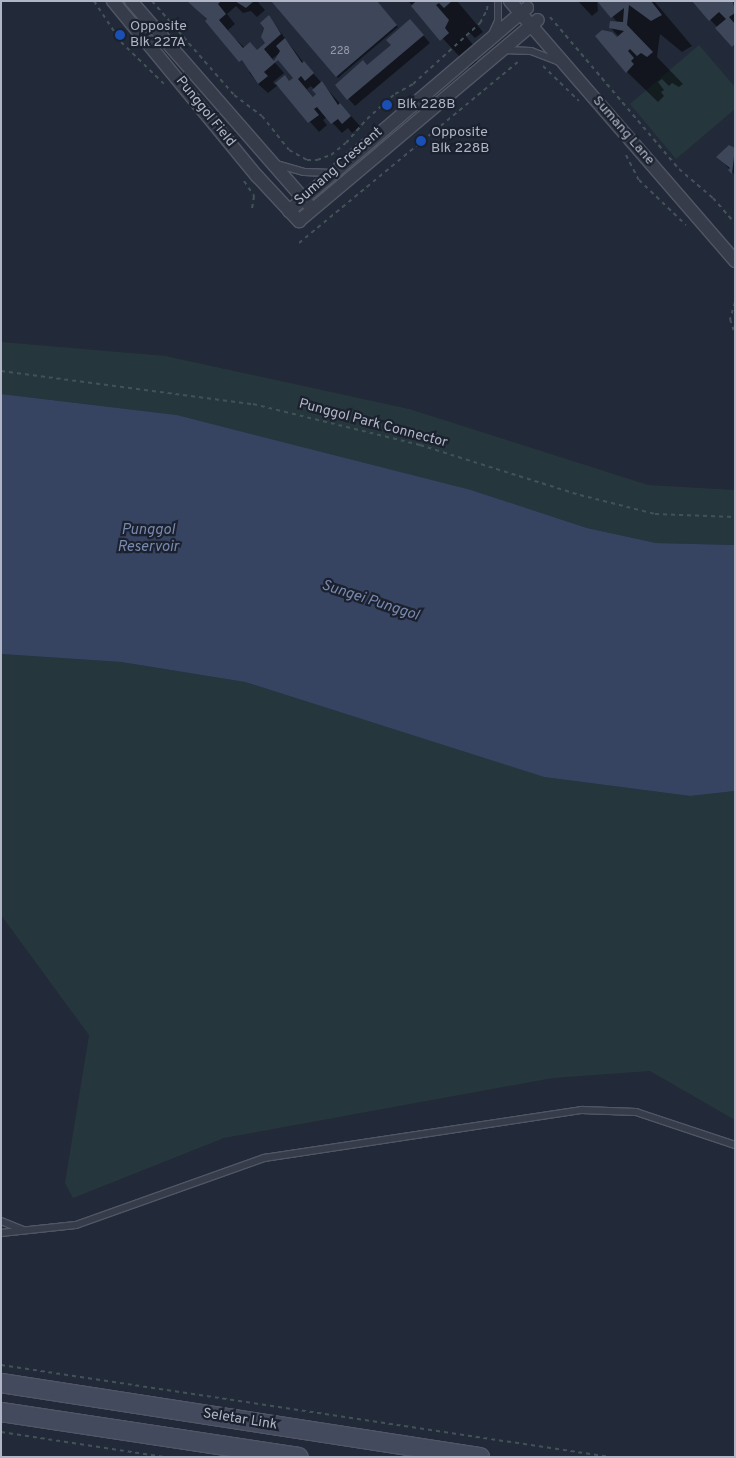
<!DOCTYPE html>
<html>
<head>
<meta charset="utf-8">
<style>
	body { margin:0 }
	#map { position:relative; width:736px; height:1458px; overflow:hidden; background:#222939; font-family:Overpass,sans-serif }
	div>[style] { position:absolute }
	[style*='--x'] { left:calc(var(--x)*1px); top:calc(var(--y)*1px); width:calc(var(--w)*1px); rotate:calc(var(--a)*1deg) }
	.green>* { inset:0; background:#25373c }
	.water>* { inset:0; background:#364361 }
	.shadow>* { inset:0; background:#0007 }
	.building>* { inset:0; background:#3e4759 }
	.path>* { height:2px; margin-top:-1px; transform-origin:0; background:repeating-linear-gradient(90deg,#425358 0 4px,transparent 0 8px) }
	.roads { filter:drop-shadow(1px 0 #515665) drop-shadow(-1px 0 #515665) drop-shadow(0 1px #515665) drop-shadow(0 -1px #515665) }
	.service>* { height:6px; margin:-3px; padding:0 3px; transform-origin:3px; border-radius:3px; background:#363c4a }
	.minor>* { height:12px; margin:-6px; padding:0 6px; transform-origin:6px; border-radius:6px; background:#363c4a }
	.secondary>* { height:18px; margin:-9px; padding:0 9px; transform-origin:9px; border-radius:9px; background:#444a5d }
	.dots>* { width:14px; height:14px; translate:-50% -50%; box-sizing:border-box; border:2px solid #1b212e; border-radius:50% }
	span { translate:-50% -50%; white-space:nowrap; text-align:center; line-height:1.15; -webkit-text-stroke:4.5px #1b212e; paint-order:stroke }
	.number-label { font-size:11px; color:#949aab }
	.number-label span { -webkit-text-stroke-width:0 }
	.poi-label { font-size:14px; color:#b1b6c6 }
	.left { translate:0 -50%; text-align:left }
	.street-label { font-size:14px; color:#b1b6c6 }
	.water-label { font-size:15px; color:#7989ae; font-style:italic }
	.frame { position:absolute; inset:0; border:2px solid #b1b6c6; pointer-events:none }
</style>
</head>
<body>
<div id="map">
	<div class="green">
		<div style="clip-path:polygon(699px 45px,735px 87px,735px 109px,676px 159px,630px 104px)"></div>
		<div style="clip-path:polygon(1px 342px,165px 356px,409px 409px,648px 485px,735px 490px,735px 545px,656px 543px,587px 528px,477px 492px,177px 415px,1px 394px)"></div>
		<div style="clip-path:polygon(1px 654px,121px 662px,245px 682px,544px 777px,690px 796px,735px 791px,735px 1120px,650px 1071px,553px 1078px,224px 1138px,73px 1198px,65px 1183px,89px 1035px,1px 915px)"></div>
	</div>
	<div class="water">
		<div style="clip-path:polygon(1px 394px,177px 415px,471px 490px,587px 528px,656px 543px,735px 545px,735px 791px,690px 796px,544px 777px,245px 682px,121px 662px,1px 654px)"></div>
	</div>
	<div class="shadow">
		<div style="clip-path:polygon(evenodd,190px 1px,257px 1px,265px 10px,257px 17px,251px 11px,243px 13px,236px 6px,227px 14px,235px 24px,228px 30px,231px 35px,245px 48px,257px 51px,267px 43px,262px 32px,269px 17px,303px 62px,360px 126px,352px 133px,348px 128px,342px 133px,327px 117px,323px 120px,327px 125px,319px 132px,278px 85px,268px 93px,258px 84px,249px 72px,252px 70px,190px 1px,282px 51px,294px 78px,290px 82px,284px 77px,275px 85px,273px 82px,284px 73px,272px 59px,282px 51px,190px 1px,311px 86px,318px 95px,314px 98px,307px 89px,311px 86px)"></div>
		<div style="clip-path:polygon(273px 1px,376px 1px,398px 27px,338px 78px)"></div>
		<div style="clip-path:polygon(408px 1px,457px 1px,483px 32px,475px 38px,470px 33px,466px 36px,479px 52px,475px 59px,479px 64px,472px 70px)"></div>
		<div style="clip-path:polygon(578px 1px,597px 1px,598px 11px,592px 16px)"></div>
		<div style="clip-path:polygon(599px 1px,654px 1px,692px 46px,682px 52px,660px 34px,657px 57px,683px 84px,679px 87px,672px 83px,669px 86px,662px 79px,658px 82px,664px 90px,661px 92px,664px 96px,658px 102px,627px 72px,617px 38px,619px 37px,611px 28px,617px 22px)"></div>
		<div style="clip-path:polygon(693px 1px,735px 1px,735px 48px,718px 28px)"></div>
		<div style="clip-path:polygon(417px 28px,430px 43px,355px 106px,336px 85px,368px 66px)"></div>
		<div style="clip-path:polygon(735px 150px,735px 175px,718px 157px)"></div>
	</div>
	<div class="building">
		<div style="clip-path:polygon(187px 1px,221px 1px,218px 4px,226px 14px,219px 20px,243px 48px,250px 42px,257px 50px,265px 43px,261px 37px,264px 28px,260px 23px,269px 15px,281px 34px,264px 49px,274px 61px,280px 51px,276px 46px,285px 38px,302px 63px,304px 61px,314px 73px,305px 81px,301px 76px,298px 79px,313px 97px,316px 94px,312px 90px,322px 81px,338px 105px,340px 103px,351px 116px,342px 124px,338px 119px,331px 124px,317px 107px,314px 109px,319px 115px,308px 123px,275px 83px,285px 75px,289px 81px,293px 78px,278px 60px,264px 72px,268px 76px,258px 84px,242px 60px,239px 62px,205px 21px,207px 19px)"></div>
		<div style="clip-path:polygon(235px 1px,254px 1px,246px 8px)"></div>
		<div style="clip-path:polygon(271px 1px,377px 1px,397px 25px,336px 77px)"></div>
		<div style="clip-path:polygon(416px 1px,452px 1px,444px 8px,439px 3px,436px 5px,449px 20px,445px 28px,449px 33px,440px 41px,411px 6px)"></div>
		<div style="clip-path:polygon(597px 1px,651px 1px,662px 15px,651px 21px,629px 5px,627px 25px,653px 52px,647px 57px,641px 53px,637px 56px,630px 49px,628px 51px,634px 58px,631px 61px,634px 64px,626px 73px,595px 36px,602px 30px,612px 32px,617px 37px,624px 31px,609px 28px,610px 21px,623px 22px,624px 8px,611px 18px)"></div>
		<div style="clip-path:polygon(692px 1px,733px 1px,735px 13px,729px 17px,735px 24px,735px 44px,732px 47px,715px 28px,726px 19px,719px 12px,709px 21px)"></div>
		<div style="clip-path:polygon(410px 19px,424px 35px,347px 100px,335px 85px,363px 60px,367px 65px,391px 45px,386px 40px)"></div>
		<div style="clip-path:polygon(729px 145px,735px 148px,732px 174px,728px 170px,730px 168px,716px 157px)"></div>
	</div>
	<div class="path">
		<div style="--x:94;--y:1;--w:49;--a:56.6"></div>
		<div style="--x:121;--y:42;--w:60;--a:44.3"></div>
		<div style="--x:152;--y:1;--w:125;--a:48.9"></div>
		<div style="--x:234;--y:95;--w:35;--a:37"></div>
		<div style="--x:262;--y:116;--w:43;--a:51.5"></div>
		<div style="--x:289;--y:150;--w:21;--a:29"></div>
		<div style="--x:307;--y:160;--w:10;--a:0"></div>
		<div style="--x:317;--y:160;--w:15;--a:-20"></div>
		<div style="--x:331;--y:155;--w:19;--a:-39"></div>
		<div style="--x:346;--y:143;--w:32;--a:-49"></div>
		<div style="--x:367;--y:119;--w:38;--a:-42"></div>
		<div style="--x:395;--y:94;--w:21;--a:-29"></div>
		<div style="--x:413;--y:84;--w:91;--a:-42.3"></div>
		<div style="--x:480;--y:23;--w:15;--a:-62"></div>
		<div style="--x:487;--y:10;--w:9;--a:-84"></div>
		<div style="--x:550;--y:17;--w:199;--a:49.7"></div>
		<div style="--x:679;--y:169;--w:45;--a:40.5"></div>
		<div style="--x:713;--y:198;--w:33;--a:49"></div>
		<div style="--x:543;--y:66;--w:50;--a:44.2"></div>
		<div style="--x:626;--y:155;--w:28;--a:63"></div>
		<div style="--x:639;--y:180;--w:65;--a:43.8"></div>
		<div style="--x:244;--y:181;--w:18;--a:56"></div>
		<div style="--x:254;--y:196;--w:13;--a:99"></div>
		<div style="--x:299;--y:243;--w:287;--a:-39.6"></div>
		<div style="--x:735;--y:302;--w:18;--a:106"></div>
		<div style="--x:730;--y:319;--w:16;--a:72"></div>
		<div style="--x:1;--y:371;--w:254;--a:7.5"></div>
		<div style="--x:253;--y:404;--w:172;--a:13.8"></div>
		<div style="--x:420;--y:445;--w:168;--a:17.4"></div>
		<div style="--x:580;--y:495;--w:77;--a:14.2"></div>
		<div style="--x:655;--y:514;--w:80;--a:2.1"></div>
		<div style="--x:1;--y:1365;--w:616;--a:8.59"></div>
		<div style="--x:1;--y:1432;--w:165;--a:8.7"></div>
	</div>
	<div class="roads">
		<div class="service">
			<div style="--x:492;--y:34;--w:14;--a:-65"></div>
			<div style="--x:498;--y:21;--w:20;--a:-90"></div>
			<div style="--x:503;--y:50;--w:28;--a:2"></div>
			<div style="--x:531;--y:51;--w:30;--a:21"></div>
			<div style="--x:276;--y:164;--w:29;--a:16"></div>
			<div style="--x:304;--y:172;--w:28;--a:2"></div>
			<div style="--x:1;--y:1221;--w:24;--a:22"></div>
			<div style="--x:1;--y:1233;--w:75;--a:-6.1"></div>
			<div style="--x:76;--y:1225;--w:200;--a:-19.6"></div>
			<div style="--x:264;--y:1158;--w:322;--a:-8.6"></div>
			<div style="--x:582;--y:1110;--w:54;--a:2.1"></div>
			<div style="--x:636;--y:1112;--w:104;--a:18.4"></div>
		</div>
		<div class="minor">
			<div style="--x:113;--y:1;--w:227;--a:50.6"></div>
			<div style="--x:257;--y:176;--w:62;--a:47"></div>
			<div style="--x:299;--y:221;--w:312;--a:-40.1"></div>
			<div style="--x:131;--y:1;--w:269;--a:48.9"></div>
			<div style="--x:510;--y:1;--w:344;--a:49.1"></div>
			<div style="--x:289;--y:211;--w:313;--a:-40.5"></div>
		</div>
		<div class="secondary">
			<div style="--x:1;--y:1383;--w:485;--a:8.8"></div>
			<div style="--x:1;--y:1412;--w:301;--a:8.6"></div>
		</div>
	</div>
	<div class="dots">
		<div style="left:120px;top:35px;background:#1a4fb4"></div>
		<div style="left:387px;top:105px;background:#1a4fb4"></div>
		<div style="left:421px;top:141px;background:#1a4fb4"></div>
	</div>
	<div class="number-label">
		<span style="left:340px;top:51px">228</span>
	</div>
	<div class="poi-label">
		<span class="left" style="left:130px;top:35px">Opposite<br>Blk 227A</span>
		<span class="left" style="left:397px;top:105px">Blk 228B</span>
		<span class="left" style="left:431px;top:141px">Opposite<br>Blk 228B</span>
	</div>
	<div class="street-label">
		<span style="left:205px;top:112px;rotate:51deg">Punggol Field</span>
		<span style="left:623px;top:131px;rotate:49deg">Sumang Lane</span>
		<span style="left:339px;top:167px;rotate:-41deg">Sumang Crescent</span>
		<span style="left:373px;top:424px;rotate:15deg">Punggol Park Connector</span>
		<span style="left:240px;top:1420px;rotate:9deg">Seletar Link</span>
	</div>
	<div class="water-label">
		<span style="left:148px;top:539px">Punggol<br>Reservoir</span>
		<span style="left:370px;top:601px;rotate:18deg">Sungei Punggol</span>
	</div>
	<div class="frame"></div>
</div>
</body>
</html>
